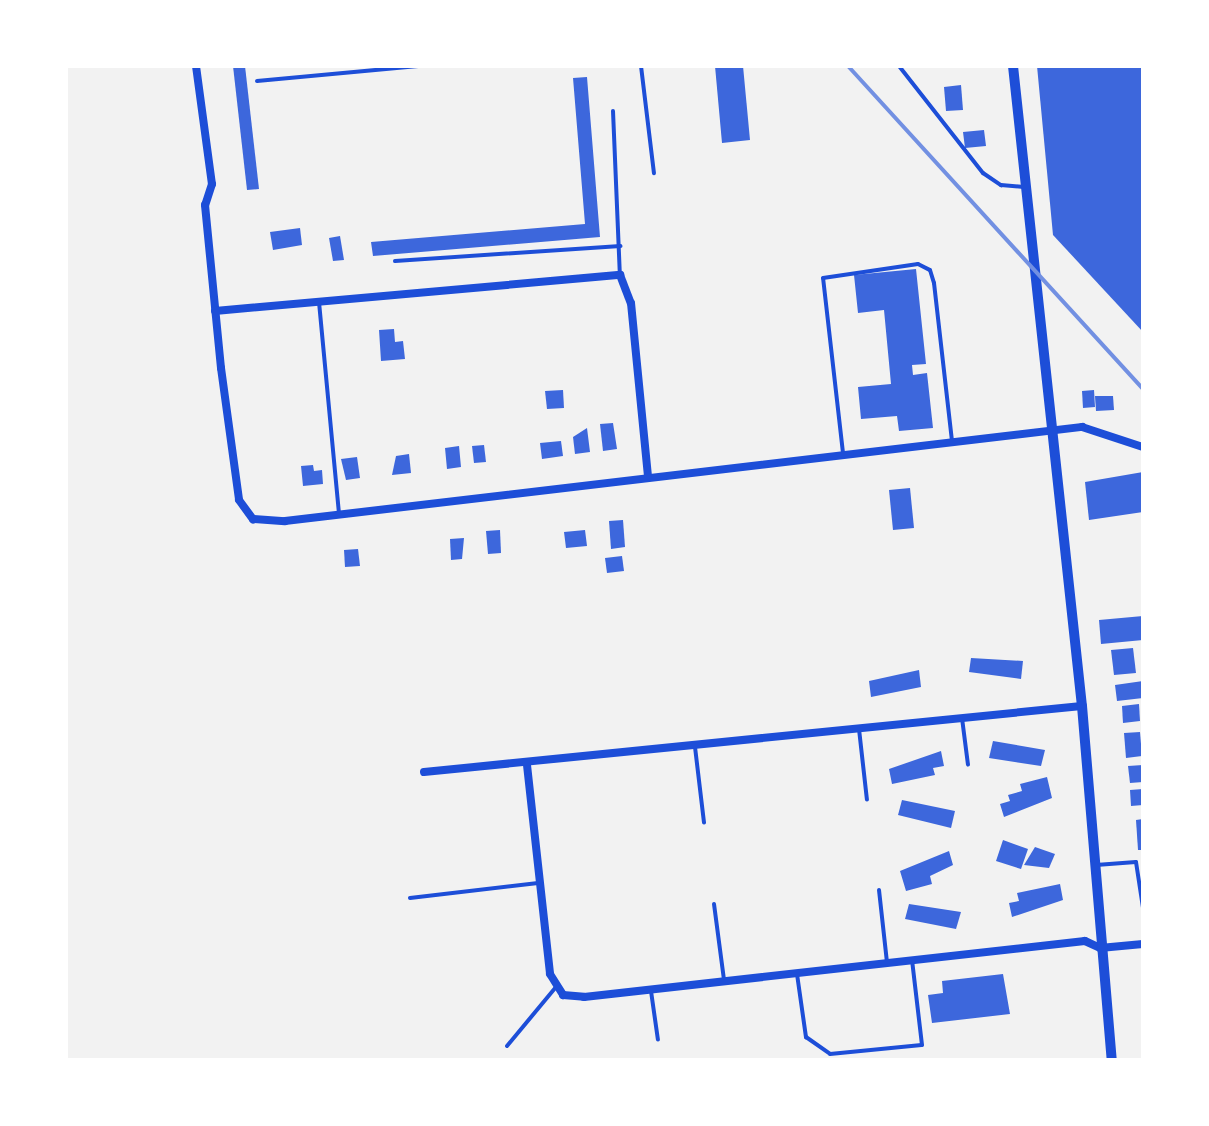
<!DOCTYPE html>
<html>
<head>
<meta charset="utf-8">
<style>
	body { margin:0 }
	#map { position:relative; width:1209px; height:1126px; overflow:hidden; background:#f2f2f2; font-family:"Golos Text",sans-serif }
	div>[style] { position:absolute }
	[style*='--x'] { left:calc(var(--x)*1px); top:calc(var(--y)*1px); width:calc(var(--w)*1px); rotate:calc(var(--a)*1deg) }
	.building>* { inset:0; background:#3d67dc }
	.service>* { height:4px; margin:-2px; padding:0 2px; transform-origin:2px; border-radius:2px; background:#1d4ed8 }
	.minor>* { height:8px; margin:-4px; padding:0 4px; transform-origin:4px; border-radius:4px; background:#1d4ed8 }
	.tertiary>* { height:10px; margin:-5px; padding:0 5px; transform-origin:5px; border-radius:5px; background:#1d4ed8 }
	.rail>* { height:4px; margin:-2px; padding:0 2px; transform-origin:2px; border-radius:2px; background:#7290e2 }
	span { translate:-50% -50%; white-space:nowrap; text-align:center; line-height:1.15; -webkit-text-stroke:8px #fff; paint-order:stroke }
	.frame { position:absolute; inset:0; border:68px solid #fff; pointer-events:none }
</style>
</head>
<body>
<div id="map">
	<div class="building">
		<div style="clip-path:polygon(233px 66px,245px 66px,259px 189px,247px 190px)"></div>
		<div style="clip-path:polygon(715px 66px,743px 66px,750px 140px,722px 143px)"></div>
		<div style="clip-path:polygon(1037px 66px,1143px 66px,1143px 332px,1053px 235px)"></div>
		<div style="clip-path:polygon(587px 77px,600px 237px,373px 256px,371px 242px,585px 224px,573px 78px)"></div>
		<div style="clip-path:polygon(961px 85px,963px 110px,946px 111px,944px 87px)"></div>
		<div style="clip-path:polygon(984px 130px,986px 146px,965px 148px,963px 132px)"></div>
		<div style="clip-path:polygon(300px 228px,302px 245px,273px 250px,270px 232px)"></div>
		<div style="clip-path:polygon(340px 236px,344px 260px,333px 261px,329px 238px)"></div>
		<div style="clip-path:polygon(916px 269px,926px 364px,912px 365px,913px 375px,927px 373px,933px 428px,899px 431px,897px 416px,861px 419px,858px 387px,891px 384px,884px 310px,858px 313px,854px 275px)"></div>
		<div style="clip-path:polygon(394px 329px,395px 342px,403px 341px,405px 359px,381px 361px,379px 330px)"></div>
		<div style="clip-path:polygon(563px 390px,564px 408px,547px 409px,545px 391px)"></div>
		<div style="clip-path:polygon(1094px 390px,1095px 407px,1083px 408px,1082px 391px)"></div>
		<div style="clip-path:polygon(1095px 396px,1113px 396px,1114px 410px,1096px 411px)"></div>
		<div style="clip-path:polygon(613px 423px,617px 449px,603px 451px,600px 424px)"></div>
		<div style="clip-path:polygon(587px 428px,590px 452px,575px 454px,573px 437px)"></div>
		<div style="clip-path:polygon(561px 441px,563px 456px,542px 459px,540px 443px)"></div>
		<div style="clip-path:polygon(484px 445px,486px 462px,474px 463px,472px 446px)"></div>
		<div style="clip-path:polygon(459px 446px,461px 467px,447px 469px,445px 448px)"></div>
		<div style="clip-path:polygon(409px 454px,411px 473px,392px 475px,396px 456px)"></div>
		<div style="clip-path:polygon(357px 457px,360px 478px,346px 480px,341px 459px)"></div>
		<div style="clip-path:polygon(313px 465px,314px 471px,322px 470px,323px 484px,303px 486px,301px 466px)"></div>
		<div style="clip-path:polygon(1143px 472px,1143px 512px,1089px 520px,1085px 482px)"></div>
		<div style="clip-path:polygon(910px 488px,914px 528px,893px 530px,889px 490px)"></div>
		<div style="clip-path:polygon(623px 520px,625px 547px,611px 549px,609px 521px)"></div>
		<div style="clip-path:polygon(500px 530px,501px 553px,488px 554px,486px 531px)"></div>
		<div style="clip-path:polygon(585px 530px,587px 546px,566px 548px,564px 532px)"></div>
		<div style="clip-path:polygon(464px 538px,462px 559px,451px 560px,450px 539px)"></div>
		<div style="clip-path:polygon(358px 549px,360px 566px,345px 567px,344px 550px)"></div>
		<div style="clip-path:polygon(622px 556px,624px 571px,607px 573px,605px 558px)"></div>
		<div style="clip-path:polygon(1143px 616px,1143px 640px,1101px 644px,1099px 620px)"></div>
		<div style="clip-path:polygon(1133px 648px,1136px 673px,1114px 675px,1111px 650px)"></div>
		<div style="clip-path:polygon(971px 658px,1023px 661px,1021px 679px,969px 672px)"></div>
		<div style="clip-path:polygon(919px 670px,921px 687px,871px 697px,869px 681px)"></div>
		<div style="clip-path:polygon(1143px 681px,1143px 698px,1117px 701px,1115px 685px)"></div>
		<div style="clip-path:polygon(1139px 704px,1140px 721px,1123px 723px,1122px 706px)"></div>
		<div style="clip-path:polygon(1140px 732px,1142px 756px,1126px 758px,1124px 733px)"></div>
		<div style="clip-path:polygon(993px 741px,1045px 750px,1041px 766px,989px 758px)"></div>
		<div style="clip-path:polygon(941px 751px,944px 766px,933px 768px,935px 775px,892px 784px,889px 769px)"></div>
		<div style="clip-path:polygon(1143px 765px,1143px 782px,1130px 783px,1128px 766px)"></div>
		<div style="clip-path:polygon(1047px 777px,1052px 798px,1004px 817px,1000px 804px,1010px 801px,1008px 795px,1022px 791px,1020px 784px)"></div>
		<div style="clip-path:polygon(1143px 789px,1143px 805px,1131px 806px,1130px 790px)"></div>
		<div style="clip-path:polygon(902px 800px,955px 811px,951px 828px,898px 815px)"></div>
		<div style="clip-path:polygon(1143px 819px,1143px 850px,1138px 850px,1136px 820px)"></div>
		<div style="clip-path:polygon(1003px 840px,1028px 849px,1021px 869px,996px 861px)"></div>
		<div style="clip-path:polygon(1035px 847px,1055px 854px,1049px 868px,1024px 865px)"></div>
		<div style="clip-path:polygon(949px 851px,953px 865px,930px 876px,932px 884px,906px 891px,900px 871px)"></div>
		<div style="clip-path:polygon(1060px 884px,1063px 900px,1012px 917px,1009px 903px,1019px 901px,1017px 893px)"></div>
		<div style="clip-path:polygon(909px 904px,961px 912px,956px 929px,905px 919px)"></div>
		<div style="clip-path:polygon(1003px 974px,1010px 1014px,932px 1023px,928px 995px,943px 993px,942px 981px)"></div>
	</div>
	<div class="service">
		<div style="--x:641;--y:66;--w:108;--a:83.1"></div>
		<div style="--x:899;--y:66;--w:136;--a:51.9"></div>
		<div style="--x:983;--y:173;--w:22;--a:34"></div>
		<div style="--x:1001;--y:185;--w:23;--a:5"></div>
		<div style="--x:257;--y:81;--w:162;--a:-5.3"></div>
		<div style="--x:613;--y:111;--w:164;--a:87.6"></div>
		<div style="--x:395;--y:261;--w:226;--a:-3.8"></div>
		<div style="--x:319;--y:302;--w:213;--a:84.6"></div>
		<div style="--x:843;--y:453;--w:176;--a:-96.5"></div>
		<div style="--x:823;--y:278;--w:96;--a:-8.4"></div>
		<div style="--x:918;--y:264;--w:13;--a:27"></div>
		<div style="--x:930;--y:270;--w:14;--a:73"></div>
		<div style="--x:934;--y:283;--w:158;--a:83.5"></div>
		<div style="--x:962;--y:718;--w:47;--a:82.7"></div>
		<div style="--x:859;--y:729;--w:71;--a:83.6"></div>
		<div style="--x:695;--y:747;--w:76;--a:83.2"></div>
		<div style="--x:1096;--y:865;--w:40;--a:-4.3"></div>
		<div style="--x:1136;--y:862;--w:47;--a:81.3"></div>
		<div style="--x:879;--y:890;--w:72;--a:83.7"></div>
		<div style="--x:410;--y:898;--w:129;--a:-6.7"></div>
		<div style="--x:714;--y:904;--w:77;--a:82.5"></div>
		<div style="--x:797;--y:974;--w:64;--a:81.9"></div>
		<div style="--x:806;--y:1037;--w:29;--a:35"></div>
		<div style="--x:830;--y:1054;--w:92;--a:-5.6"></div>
		<div style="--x:922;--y:1045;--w:86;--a:-96.7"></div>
		<div style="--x:651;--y:991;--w:49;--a:81.9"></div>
		<div style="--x:507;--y:1046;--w:77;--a:-50.3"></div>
	</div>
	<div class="minor">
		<div style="--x:196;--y:66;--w:119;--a:82.3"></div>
		<div style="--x:212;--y:184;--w:22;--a:108"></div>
		<div style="--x:205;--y:205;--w:164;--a:84.4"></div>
		<div style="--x:221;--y:368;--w:133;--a:82.2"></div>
		<div style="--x:239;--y:500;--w:24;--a:54"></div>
		<div style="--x:253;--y:519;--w:32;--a:4"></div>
		<div style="--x:285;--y:521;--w:803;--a:-6.73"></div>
		<div style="--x:1082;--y:427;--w:64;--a:18.2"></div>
		<div style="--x:215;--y:311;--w:407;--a:-5.1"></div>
		<div style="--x:620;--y:275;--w:30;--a:69"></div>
		<div style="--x:631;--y:303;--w:173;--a:84.4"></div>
		<div style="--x:527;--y:765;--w:210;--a:83.7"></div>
		<div style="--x:550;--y:974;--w:25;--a:58"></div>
		<div style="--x:563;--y:995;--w:21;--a:5"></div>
		<div style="--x:584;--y:997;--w:504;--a:-6.38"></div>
		<div style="--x:1085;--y:941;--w:17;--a:25"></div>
		<div style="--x:1100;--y:948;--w:43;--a:-5.3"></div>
		<div style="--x:424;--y:772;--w:661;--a:-5.73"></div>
	</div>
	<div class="tertiary">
		<div style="--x:1013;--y:66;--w:644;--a:83.85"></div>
		<div style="--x:1082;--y:706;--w:355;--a:85.2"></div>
	</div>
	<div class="rail">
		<div style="--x:848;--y:66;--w:437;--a:47.6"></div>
	</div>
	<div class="frame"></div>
</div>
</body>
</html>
